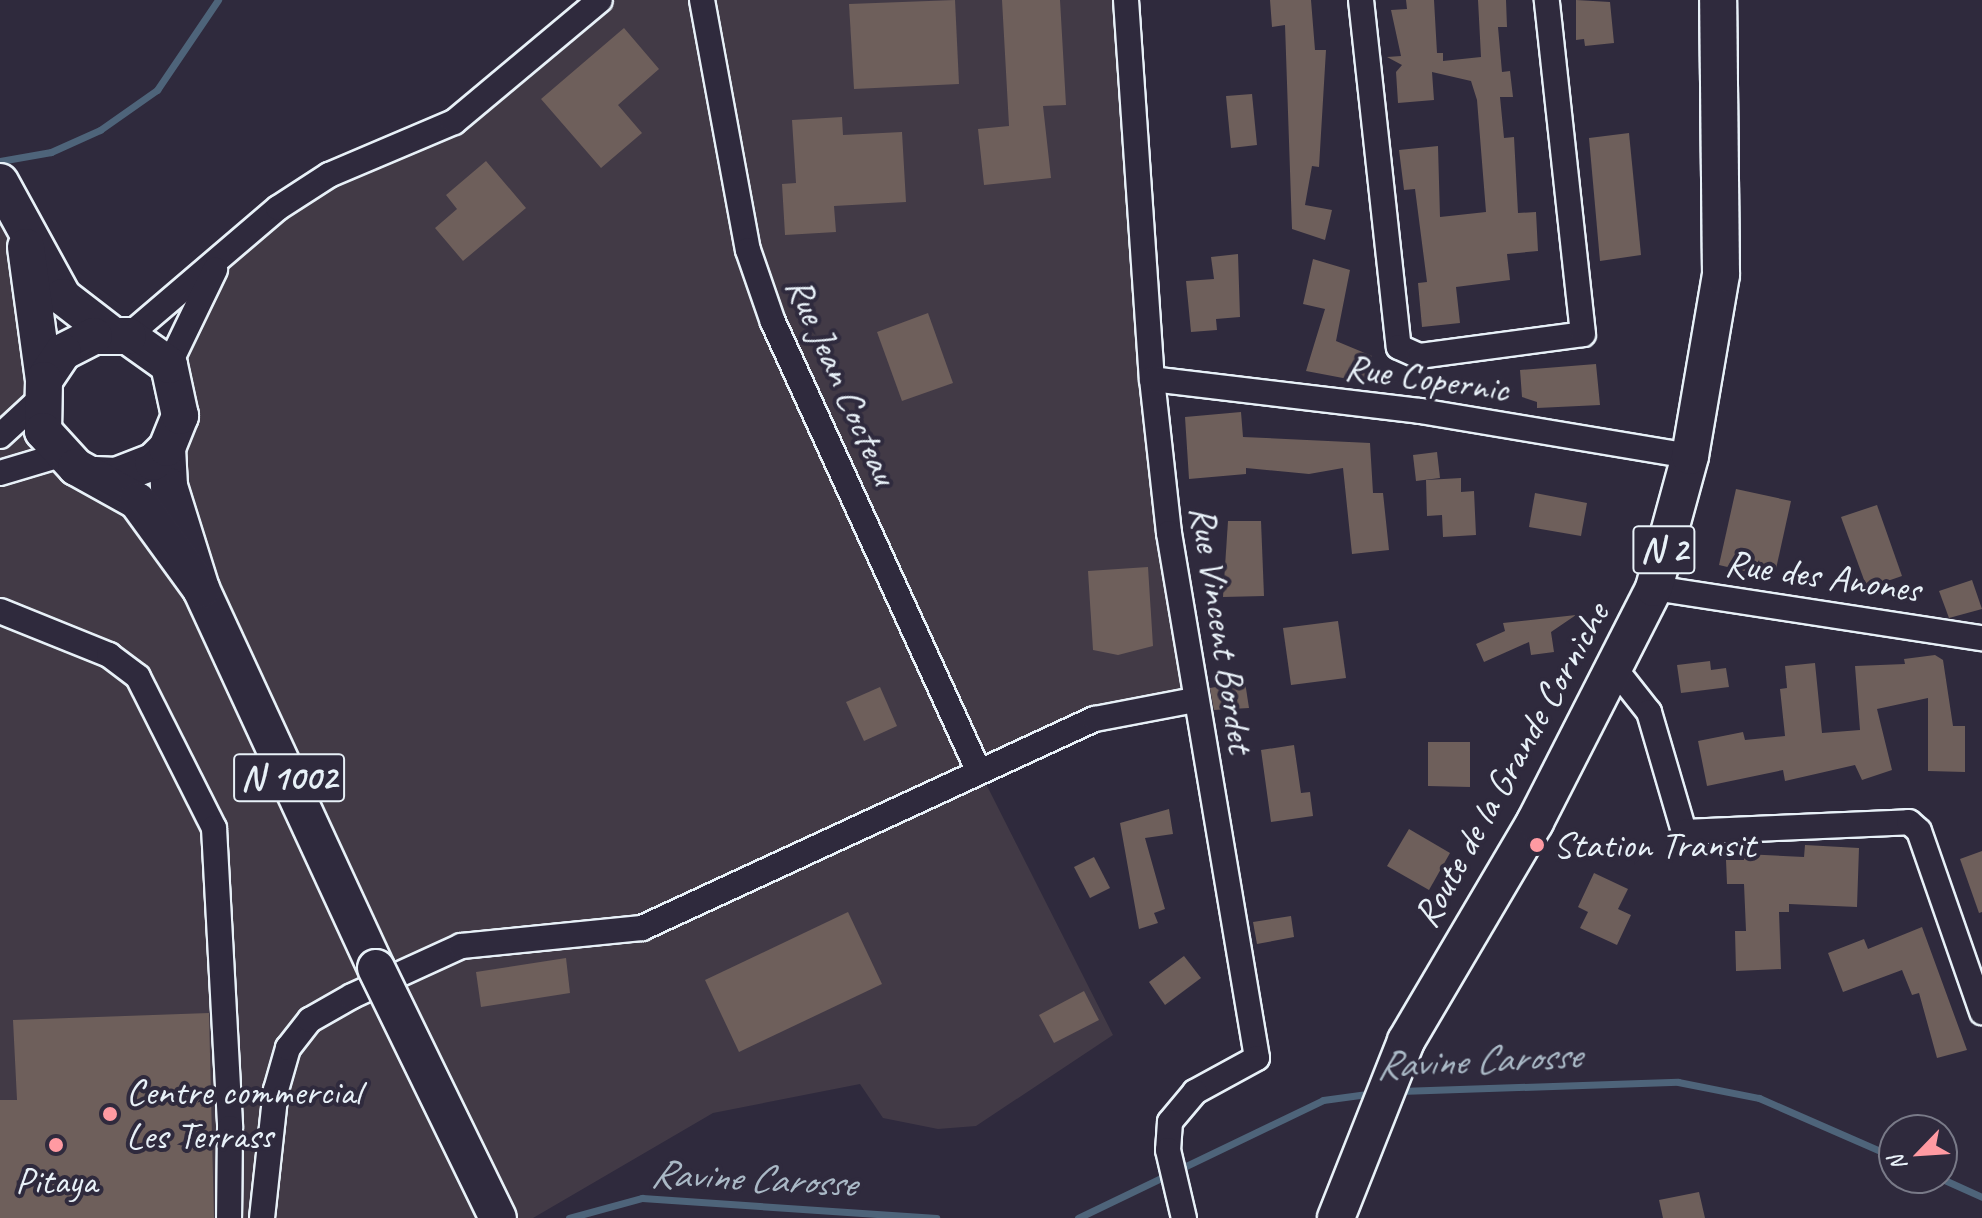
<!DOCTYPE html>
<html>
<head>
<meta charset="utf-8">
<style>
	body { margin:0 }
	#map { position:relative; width:1982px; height:1218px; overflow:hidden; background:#2f2a3d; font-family:Caveat,sans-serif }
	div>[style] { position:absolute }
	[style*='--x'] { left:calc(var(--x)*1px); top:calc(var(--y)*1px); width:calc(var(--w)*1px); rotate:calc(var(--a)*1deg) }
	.built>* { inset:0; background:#423a46 }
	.stream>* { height:7px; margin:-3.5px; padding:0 3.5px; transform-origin:3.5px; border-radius:3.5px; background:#4e647a }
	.building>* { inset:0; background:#6e5f5b }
	.roads { filter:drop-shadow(2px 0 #e8f1f8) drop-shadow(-2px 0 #e8f1f8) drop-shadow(0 2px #e8f1f8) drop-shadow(0 -2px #e8f1f8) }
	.minor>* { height:24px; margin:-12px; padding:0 12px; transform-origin:12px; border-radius:12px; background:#2f2a3d }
	.primary>* { height:36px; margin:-18px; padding:0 18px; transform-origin:18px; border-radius:18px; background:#2f2a3d }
	.bridges { filter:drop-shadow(2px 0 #e8f1f8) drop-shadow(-2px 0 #e8f1f8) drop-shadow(0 2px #e8f1f8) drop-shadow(0 -2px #e8f1f8) }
	.primary-bridge>* { height:36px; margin:-18px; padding:0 18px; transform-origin:18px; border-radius:18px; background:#2f2a3d }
	.dots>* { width:22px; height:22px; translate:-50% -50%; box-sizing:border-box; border:4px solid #2f2a3d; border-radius:50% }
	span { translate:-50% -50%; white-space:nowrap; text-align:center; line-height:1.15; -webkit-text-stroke:8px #2f2a3d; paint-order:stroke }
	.shield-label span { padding:2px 6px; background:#2f2a3d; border:2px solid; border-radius:6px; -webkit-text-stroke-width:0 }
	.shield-label { font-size:36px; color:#e8f1f8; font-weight:700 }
	.street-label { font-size:38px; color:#e8f1f8 }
	.poi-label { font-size:38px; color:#e8f1f8 }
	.left { translate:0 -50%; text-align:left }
	.water-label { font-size:40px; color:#aab9c6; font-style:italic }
	.north { position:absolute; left:1878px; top:1114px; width:80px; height:80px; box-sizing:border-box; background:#2f2a3d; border:2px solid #797a88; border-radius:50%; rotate:245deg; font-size:22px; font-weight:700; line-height:32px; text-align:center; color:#e8f1f8 }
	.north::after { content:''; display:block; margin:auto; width:28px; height:36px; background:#ff9aa2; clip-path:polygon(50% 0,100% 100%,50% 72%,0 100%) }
</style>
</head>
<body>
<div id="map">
	<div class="built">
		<div style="clip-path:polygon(600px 0,1130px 0,1152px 379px,1195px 700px,1095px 719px,979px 770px,1113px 1035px,976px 1126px,938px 1129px,883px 1118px,860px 1084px,713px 1113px,533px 1218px,0 1218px,0 195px,24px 234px,44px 380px,76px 467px,200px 586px,158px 352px,218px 264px,278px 208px,454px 122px)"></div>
	</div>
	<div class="stream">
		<div style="--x:0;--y:161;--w:52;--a:-10"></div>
		<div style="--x:51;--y:152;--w:54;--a:-24.2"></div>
		<div style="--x:100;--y:130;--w:70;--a:-35.1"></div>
		<div style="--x:157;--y:90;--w:109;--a:-55.9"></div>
		<div style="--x:1400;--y:1091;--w:278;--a:-1.9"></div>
		<div style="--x:1678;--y:1082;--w:83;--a:11.2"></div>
		<div style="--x:1759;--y:1098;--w:147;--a:23.6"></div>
		<div style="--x:1940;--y:1178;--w:46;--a:24.3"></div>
		<div style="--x:569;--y:1218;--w:76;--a:-15.3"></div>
		<div style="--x:642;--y:1198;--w:295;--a:3.9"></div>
		<div style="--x:1078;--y:1218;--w:272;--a:-25.7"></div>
		<div style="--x:1323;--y:1100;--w:52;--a:-7.7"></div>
	</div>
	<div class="building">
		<div style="clip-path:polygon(955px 0,959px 84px,854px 89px,849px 4px)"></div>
		<div style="clip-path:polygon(1002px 0,1060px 0,1066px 105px,1043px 106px,1051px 178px,984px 185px,978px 129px,1009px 126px)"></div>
		<div style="clip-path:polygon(1270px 0,1311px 0,1315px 50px,1326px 50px,1319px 167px,1312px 166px,1305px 205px,1332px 210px,1325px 240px,1292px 229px,1285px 25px,1272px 27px)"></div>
		<div style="clip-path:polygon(1406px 0,1434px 0,1437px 53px,1443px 53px,1443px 61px,1481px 57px,1478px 0,1506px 0,1507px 27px,1498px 27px,1502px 72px,1510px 71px,1513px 97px,1500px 97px,1504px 138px,1514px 137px,1518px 213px,1536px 212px,1538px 251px,1507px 254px,1510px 280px,1456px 287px,1460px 323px,1422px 327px,1418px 283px,1427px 282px,1415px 189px,1404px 190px,1399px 150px,1438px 146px,1440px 217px,1486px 212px,1477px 100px,1471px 81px,1432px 72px,1434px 100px,1398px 103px,1396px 72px,1402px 65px,1387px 57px,1401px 56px,1391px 10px,1407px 9px)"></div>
		<div style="clip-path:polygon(1576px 0,1610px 2px,1614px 43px,1585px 46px,1584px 39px,1576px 40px)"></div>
		<div style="clip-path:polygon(624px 28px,659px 69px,618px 105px,642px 133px,601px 168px,541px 99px)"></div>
		<div style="clip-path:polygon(1252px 94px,1257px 145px,1231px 148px,1226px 96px)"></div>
		<div style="clip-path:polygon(842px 117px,843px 135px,902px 132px,906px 202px,834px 206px,836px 232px,785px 235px,782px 184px,796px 183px,792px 120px)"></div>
		<div style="clip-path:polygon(1629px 133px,1641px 255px,1600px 261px,1589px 138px)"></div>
		<div style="clip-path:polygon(486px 161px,526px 208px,463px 261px,435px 228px,457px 209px,446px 195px)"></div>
		<div style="clip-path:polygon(1238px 254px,1240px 317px,1216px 319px,1217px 330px,1191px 332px,1186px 281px,1214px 279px,1211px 257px)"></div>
		<div style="clip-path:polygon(1313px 259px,1350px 270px,1336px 341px,1372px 356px,1364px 382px,1306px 371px,1325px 309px,1303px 304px)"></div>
		<div style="clip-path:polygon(928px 313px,953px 383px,902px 401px,877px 332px)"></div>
		<div style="clip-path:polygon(1596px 364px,1600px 405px,1537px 408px,1537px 402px,1522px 397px,1520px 370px)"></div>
		<div style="clip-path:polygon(1241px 412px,1243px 437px,1370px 443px,1373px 493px,1383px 493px,1389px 550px,1352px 554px,1343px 468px,1309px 474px,1246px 468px,1246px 474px,1189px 479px,1185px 417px)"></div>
		<div style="clip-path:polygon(1437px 452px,1440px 478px,1416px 481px,1413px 455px)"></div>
		<div style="clip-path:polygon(1461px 478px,1461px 492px,1474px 491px,1476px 535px,1443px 537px,1442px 515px,1427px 516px,1426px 480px)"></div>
		<div style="clip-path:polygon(1736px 489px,1791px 501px,1774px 578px,1719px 565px)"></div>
		<div style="clip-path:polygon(1535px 493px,1587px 503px,1581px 536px,1529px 527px)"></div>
		<div style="clip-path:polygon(1877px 505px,1902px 576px,1867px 588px,1841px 517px)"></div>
		<div style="clip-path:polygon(1228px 521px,1261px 521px,1264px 596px,1223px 597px)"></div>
		<div style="clip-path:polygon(1148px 567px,1153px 646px,1118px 655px,1093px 650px,1088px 571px)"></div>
		<div style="clip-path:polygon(1972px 580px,1982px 609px,1949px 618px,1939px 591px)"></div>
		<div style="clip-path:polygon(1576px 615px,1551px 632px,1554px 652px,1531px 655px,1529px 642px,1484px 662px,1476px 644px,1505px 631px,1503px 623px)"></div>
		<div style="clip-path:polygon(1338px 621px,1346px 678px,1291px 685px,1283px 628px)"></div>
		<div style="clip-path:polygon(1935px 655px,1943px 660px,1953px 726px,1965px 726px,1965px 772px,1928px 771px,1928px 698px,1877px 709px,1892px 770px,1862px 780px,1855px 765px,1785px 781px,1783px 770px,1707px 786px,1698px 741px,1743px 732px,1745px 740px,1785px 736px,1780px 689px,1787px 688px,1785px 666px,1815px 663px,1822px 733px,1860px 730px,1855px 666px,1905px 664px,1904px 659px)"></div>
		<div style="clip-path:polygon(1710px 661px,1711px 670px,1726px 668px,1729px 687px,1681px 693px,1677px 665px)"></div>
		<div style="clip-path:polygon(1245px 682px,1249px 708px,1214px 710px,1210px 688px)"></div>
		<div style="clip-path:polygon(880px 687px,897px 726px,864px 741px,846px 702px)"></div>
		<div style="clip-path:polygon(1428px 742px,1470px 742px,1470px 787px,1428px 786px)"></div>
		<div style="clip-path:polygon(1294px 745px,1301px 793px,1310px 792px,1313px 816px,1271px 822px,1261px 750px)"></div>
		<div style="clip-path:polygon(1169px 809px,1173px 834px,1145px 838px,1165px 909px,1154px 913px,1158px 923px,1139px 929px,1120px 823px)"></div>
		<div style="clip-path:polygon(1409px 829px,1450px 853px,1429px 890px,1387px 866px)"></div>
		<div style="clip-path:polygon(1805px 845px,1859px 848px,1857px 907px,1789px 904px,1789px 912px,1779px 912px,1781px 969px,1736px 971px,1735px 931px,1746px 931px,1744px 884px,1727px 884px,1726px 860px,1744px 860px,1744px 854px,1804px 857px)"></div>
		<div style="clip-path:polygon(1982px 851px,1982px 912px,1979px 913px,1960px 859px)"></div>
		<div style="clip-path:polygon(1094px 857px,1110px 888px,1090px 898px,1074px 867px)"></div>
		<div style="clip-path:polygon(1594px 873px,1628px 889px,1618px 909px,1631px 915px,1617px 945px,1580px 928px,1588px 912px,1578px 907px)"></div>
		<div style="clip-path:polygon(848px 912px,882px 984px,739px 1052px,705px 980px)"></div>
		<div style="clip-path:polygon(1291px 916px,1294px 937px,1257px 944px,1253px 922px)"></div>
		<div style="clip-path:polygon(1922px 927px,1967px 1050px,1937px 1058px,1919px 993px,1912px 995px,1902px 970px,1843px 992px,1828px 953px,1864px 939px,1868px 949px)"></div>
		<div style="clip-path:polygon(1184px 956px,1201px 978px,1165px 1005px,1149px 982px)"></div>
		<div style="clip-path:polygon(566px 958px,570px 993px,481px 1007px,476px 972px)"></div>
		<div style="clip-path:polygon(1084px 991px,1099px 1020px,1054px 1043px,1039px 1015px)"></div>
		<div style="clip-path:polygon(209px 1013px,214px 1218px,0 1218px,0 1100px,17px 1100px,13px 1020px)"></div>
		<div style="clip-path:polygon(1699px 1192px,1705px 1218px,1663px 1218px,1659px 1200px)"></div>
	</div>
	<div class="roads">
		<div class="minor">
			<div style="--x:702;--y:0;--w:254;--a:79.6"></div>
			<div style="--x:748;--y:250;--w:76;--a:70.9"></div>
			<div style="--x:773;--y:322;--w:493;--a:65.4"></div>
			<div style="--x:1126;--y:0;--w:380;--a:86.1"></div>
			<div style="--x:1152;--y:379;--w:155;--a:83.7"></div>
			<div style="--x:1169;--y:533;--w:532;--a:80.48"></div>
			<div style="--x:1257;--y:1058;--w:71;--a:151.3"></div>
			<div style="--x:1195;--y:1092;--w:39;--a:130"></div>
			<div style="--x:1170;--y:1122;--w:28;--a:94"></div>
			<div style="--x:1168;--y:1150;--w:70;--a:76.8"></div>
			<div style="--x:1361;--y:0;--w:349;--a:83.8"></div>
			<div style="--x:1399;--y:347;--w:22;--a:24"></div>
			<div style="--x:1419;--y:356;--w:165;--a:-7.6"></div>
			<div style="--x:1583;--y:334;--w:336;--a:-96.2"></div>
			<div style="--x:128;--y:336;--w:197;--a:-40.5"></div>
			<div style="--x:278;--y:208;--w:61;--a:-32.9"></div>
			<div style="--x:329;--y:175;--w:136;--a:-23"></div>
			<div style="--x:454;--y:122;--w:190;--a:-39.9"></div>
			<div style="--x:169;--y:365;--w:106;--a:-64.2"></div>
			<div style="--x:1152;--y:379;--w:270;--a:6.8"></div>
			<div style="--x:1420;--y:411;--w:274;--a:9.5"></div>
			<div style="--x:0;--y:436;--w:53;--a:-42.7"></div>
			<div style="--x:0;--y:473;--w:63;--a:-16.7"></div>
			<div style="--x:1654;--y:588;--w:332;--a:8.7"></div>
			<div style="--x:0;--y:611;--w:118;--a:22"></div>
			<div style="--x:109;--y:655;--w:36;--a:37"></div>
			<div style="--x:138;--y:677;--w:169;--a:63.3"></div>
			<div style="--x:214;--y:828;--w:300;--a:86.9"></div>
			<div style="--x:230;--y:1128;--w:90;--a:90.6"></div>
			<div style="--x:1615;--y:669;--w:55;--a:51.7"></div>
			<div style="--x:1649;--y:712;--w:125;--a:73.7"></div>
			<div style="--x:1684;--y:832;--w:225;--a:-2.5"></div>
			<div style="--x:1909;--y:822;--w:13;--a:42"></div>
			<div style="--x:1919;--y:831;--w:192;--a:70.8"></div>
			<div style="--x:262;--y:1218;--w:129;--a:-83.8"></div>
			<div style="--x:276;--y:1090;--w:44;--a:-74.1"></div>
			<div style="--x:288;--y:1048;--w:36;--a:-52"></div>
			<div style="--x:310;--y:1020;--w:48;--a:-29.7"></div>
			<div style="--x:352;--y:996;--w:120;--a:-24.6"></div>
			<div style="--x:461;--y:946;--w:182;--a:-5.7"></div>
			<div style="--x:642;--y:928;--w:499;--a:-24.8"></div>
			<div style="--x:1095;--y:719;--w:102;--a:-10.8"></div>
		</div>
		<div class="primary">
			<div style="--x:0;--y:182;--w:131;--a:61.3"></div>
			<div style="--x:63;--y:297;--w:61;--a:37.6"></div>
			<div style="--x:26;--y:247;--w:134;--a:82.3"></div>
			<div style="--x:167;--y:448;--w:38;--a:87"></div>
			<div style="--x:169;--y:486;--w:108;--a:72.7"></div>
			<div style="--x:201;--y:589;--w:417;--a:65.2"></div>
			<div style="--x:95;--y:475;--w:21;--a:3"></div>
			<div style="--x:116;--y:476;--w:40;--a:-21"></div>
			<div style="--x:153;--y:462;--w:20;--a:-45"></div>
			<div style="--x:167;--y:448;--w:35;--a:-68"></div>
			<div style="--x:180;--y:416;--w:52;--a:-102.2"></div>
			<div style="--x:169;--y:365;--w:50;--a:-144.7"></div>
			<div style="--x:128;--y:336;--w:34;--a:180"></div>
			<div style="--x:94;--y:336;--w:35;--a:153"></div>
			<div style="--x:63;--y:352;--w:34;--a:124"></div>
			<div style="--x:44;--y:380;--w:51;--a:91.1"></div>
			<div style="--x:43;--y:431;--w:49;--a:47.5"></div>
			<div style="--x:76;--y:467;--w:70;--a:29.1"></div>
			<div style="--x:137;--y:501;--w:109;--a:54"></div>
			<div style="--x:1336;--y:1218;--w:190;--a:-68.4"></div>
			<div style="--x:1406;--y:1041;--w:254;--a:-59.5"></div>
			<div style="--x:1535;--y:822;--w:263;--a:-63"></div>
			<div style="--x:1654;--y:588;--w:137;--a:-74.7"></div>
			<div style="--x:1690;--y:456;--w:185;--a:-80.3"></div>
			<div style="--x:1721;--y:274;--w:274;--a:-90.6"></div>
		</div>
	</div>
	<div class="bridges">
		<div class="primary-bridge">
			<div style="--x:376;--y:968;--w:278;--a:64"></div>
		</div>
	</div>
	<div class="dots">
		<div style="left:1537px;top:845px;background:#ff9aa2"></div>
		<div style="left:110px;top:1114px;background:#ff9aa2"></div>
		<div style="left:56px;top:1145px;background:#ff9aa2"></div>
	</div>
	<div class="shield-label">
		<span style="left:1664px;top:550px">N 2</span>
		<span style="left:289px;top:778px">N 1002</span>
	</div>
	<div class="street-label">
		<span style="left:1427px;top:378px;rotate:8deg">Rue Copernic</span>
		<span style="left:842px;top:381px;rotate:66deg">Rue Jean Cocteau</span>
		<span style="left:1823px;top:576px;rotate:8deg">Rue des Anones</span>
		<span style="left:1222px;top:629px;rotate:81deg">Rue Vincent Bordet</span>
		<span style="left:1511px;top:765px;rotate:-61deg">Route de la Grande Corniche</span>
	</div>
	<div class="poi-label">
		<span class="left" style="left:1553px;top:845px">Station Transit</span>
		<span class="left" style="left:126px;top:1114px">Centre commercial<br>Les Terrass</span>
		<span style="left:56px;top:1181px">Pitaya</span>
	</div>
	<div class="water-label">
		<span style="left:1478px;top:1060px;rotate:-3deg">Ravine Carosse</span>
		<span style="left:753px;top:1178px;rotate:3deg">Ravine Carosse</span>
	</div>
	<div class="north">N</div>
</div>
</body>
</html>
